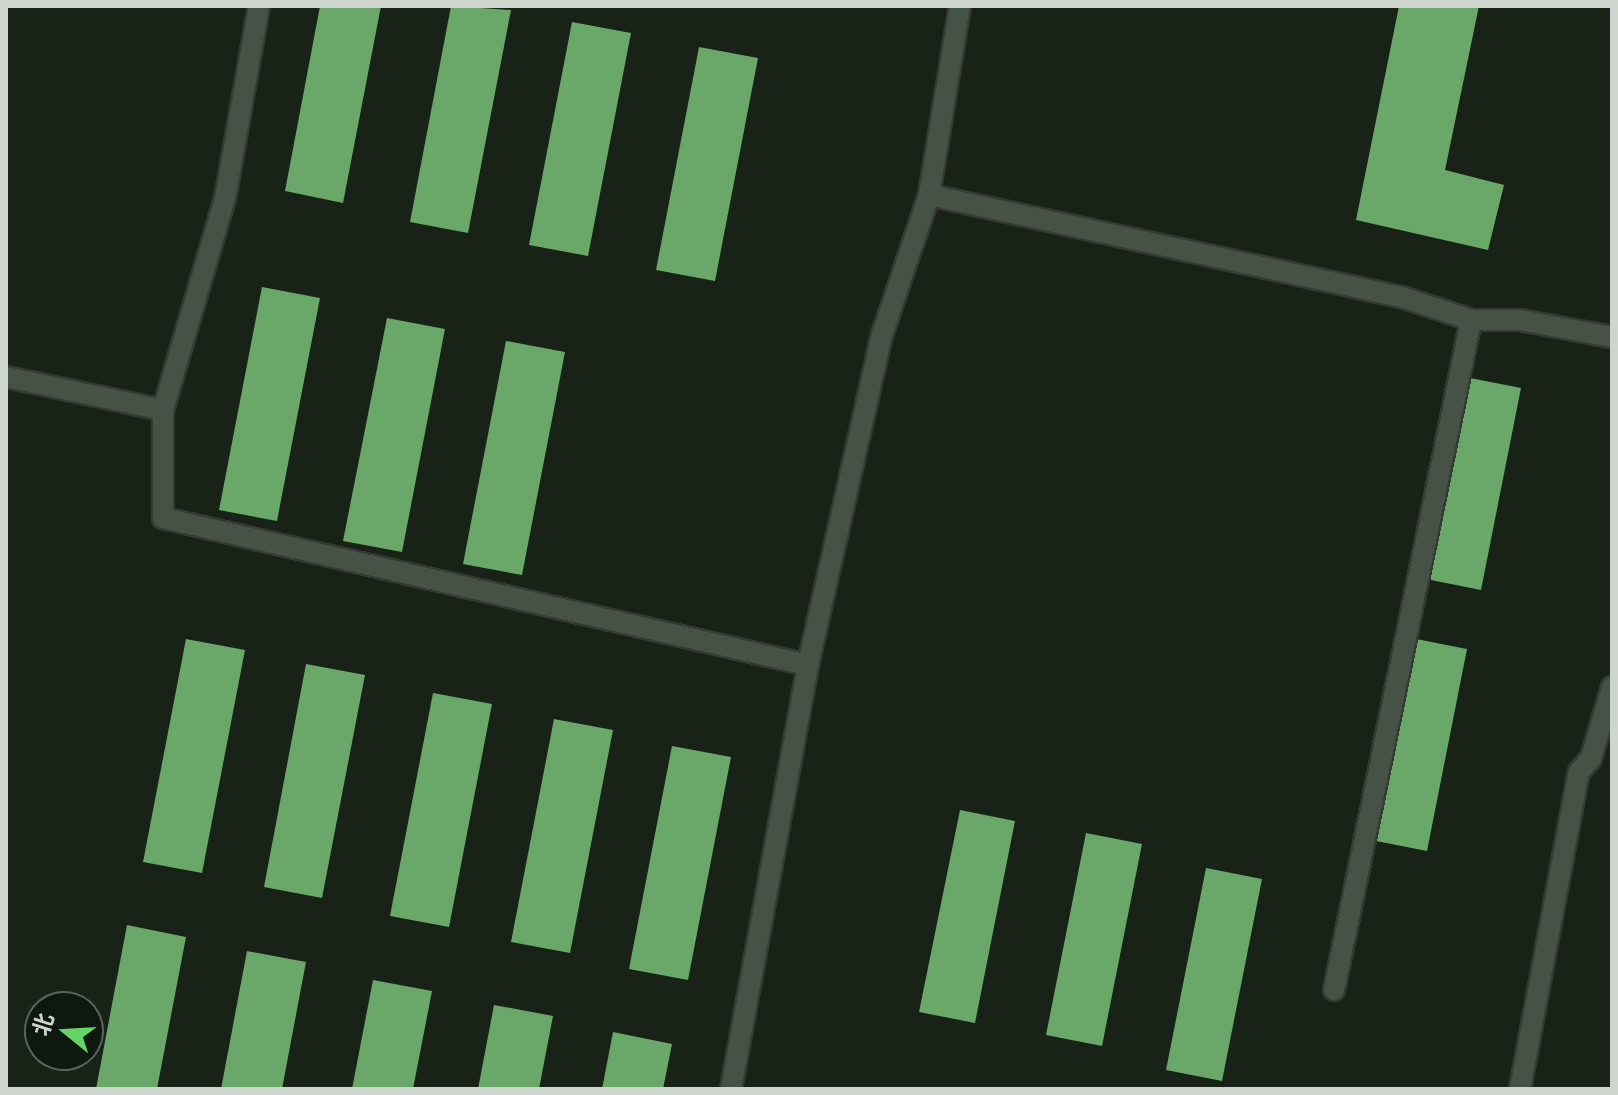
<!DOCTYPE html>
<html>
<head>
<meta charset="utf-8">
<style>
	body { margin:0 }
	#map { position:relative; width:1618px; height:1095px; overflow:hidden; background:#182217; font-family:Quicksand,"Noto Sans SC",sans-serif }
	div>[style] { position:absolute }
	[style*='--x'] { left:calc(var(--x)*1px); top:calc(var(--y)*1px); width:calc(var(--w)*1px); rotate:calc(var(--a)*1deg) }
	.building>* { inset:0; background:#6aa86a }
	.roads { filter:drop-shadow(2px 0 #343b34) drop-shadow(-2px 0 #343b34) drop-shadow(0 2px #343b34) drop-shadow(0 -2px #343b34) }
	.minor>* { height:20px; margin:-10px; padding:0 10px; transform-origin:10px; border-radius:10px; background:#475246 }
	span { translate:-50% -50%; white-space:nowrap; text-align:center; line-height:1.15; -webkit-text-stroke:8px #0f180e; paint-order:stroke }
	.frame { position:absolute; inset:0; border:8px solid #ced5ce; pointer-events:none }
	.north { position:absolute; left:24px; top:991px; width:80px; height:80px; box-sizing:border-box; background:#0f180e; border:2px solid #5b645b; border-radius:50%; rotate:288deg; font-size:22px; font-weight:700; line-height:32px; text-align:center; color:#ced5ce }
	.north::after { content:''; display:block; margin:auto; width:28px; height:36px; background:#64d467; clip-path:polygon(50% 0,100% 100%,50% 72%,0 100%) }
</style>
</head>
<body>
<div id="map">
	<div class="building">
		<div style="clip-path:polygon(320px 6px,381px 6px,343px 203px,285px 191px)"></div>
		<div style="clip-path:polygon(451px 6px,511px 10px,468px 233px,410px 222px)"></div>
		<div style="clip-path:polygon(1399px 6px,1479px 6px,1445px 170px,1504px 185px,1488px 250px,1356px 220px)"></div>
		<div style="clip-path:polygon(572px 22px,631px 33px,588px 256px,529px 245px)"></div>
		<div style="clip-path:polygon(699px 47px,758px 58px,715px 281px,656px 270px)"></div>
		<div style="clip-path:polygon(262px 287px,320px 298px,277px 521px,219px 510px)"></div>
		<div style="clip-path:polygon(387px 318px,445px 329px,402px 552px,343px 541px)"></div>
		<div style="clip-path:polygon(506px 341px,565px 352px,522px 575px,463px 564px)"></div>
		<div style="clip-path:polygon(1465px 377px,1521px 388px,1481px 590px,1426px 579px)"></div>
		<div style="clip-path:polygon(1411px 638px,1467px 649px,1427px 851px,1371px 840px)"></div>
		<div style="clip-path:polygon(186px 639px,245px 650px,202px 873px,143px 862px)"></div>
		<div style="clip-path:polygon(306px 664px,365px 675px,322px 898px,264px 887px)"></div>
		<div style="clip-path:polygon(433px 693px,492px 704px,449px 927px,390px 916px)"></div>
		<div style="clip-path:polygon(554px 719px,613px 730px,570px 953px,511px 942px)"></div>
		<div style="clip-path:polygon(672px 746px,731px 757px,688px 980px,629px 969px)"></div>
		<div style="clip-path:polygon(960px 810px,1015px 821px,975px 1023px,919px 1012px)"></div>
		<div style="clip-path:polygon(1086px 833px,1142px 844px,1102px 1046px,1046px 1035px)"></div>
		<div style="clip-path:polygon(1206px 868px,1262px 879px,1222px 1081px,1166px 1070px)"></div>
		<div style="clip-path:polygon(127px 925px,186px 937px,157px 1089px,96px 1089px)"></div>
		<div style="clip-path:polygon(247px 951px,306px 962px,282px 1089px,221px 1089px)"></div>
		<div style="clip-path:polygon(373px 980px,432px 991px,413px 1089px,352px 1089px)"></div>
		<div style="clip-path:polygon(494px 1005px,553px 1016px,539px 1089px,478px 1089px)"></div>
		<div style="clip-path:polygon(613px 1032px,672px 1044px,663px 1089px,602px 1089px)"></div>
	</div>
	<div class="roads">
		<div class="minor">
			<div style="--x:259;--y:6;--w:195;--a:100"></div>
			<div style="--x:225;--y:198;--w:221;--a:106.3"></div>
			<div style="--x:163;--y:410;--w:108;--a:90"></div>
			<div style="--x:163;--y:518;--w:662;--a:12.84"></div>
			<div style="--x:929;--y:195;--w:487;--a:12.2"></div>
			<div style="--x:1405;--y:298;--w:70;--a:18.4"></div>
			<div style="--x:1471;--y:320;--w:49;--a:0"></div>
			<div style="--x:1520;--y:320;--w:94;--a:10.5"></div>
			<div style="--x:6;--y:377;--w:160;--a:11.9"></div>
			<div style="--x:1334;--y:990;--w:684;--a:-78.44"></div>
			<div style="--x:731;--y:1089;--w:431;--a:-79.7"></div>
			<div style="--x:808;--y:665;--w:338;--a:-77.4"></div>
			<div style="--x:882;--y:335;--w:148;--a:-71.4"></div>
			<div style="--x:929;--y:195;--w:192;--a:-80.7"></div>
			<div style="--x:1520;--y:1089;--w:322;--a:-79.5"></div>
			<div style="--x:1579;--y:772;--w:18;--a:-49"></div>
			<div style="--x:1591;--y:758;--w:74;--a:-73.5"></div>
		</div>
	</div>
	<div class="frame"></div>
	<div class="north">北</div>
</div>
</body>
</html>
